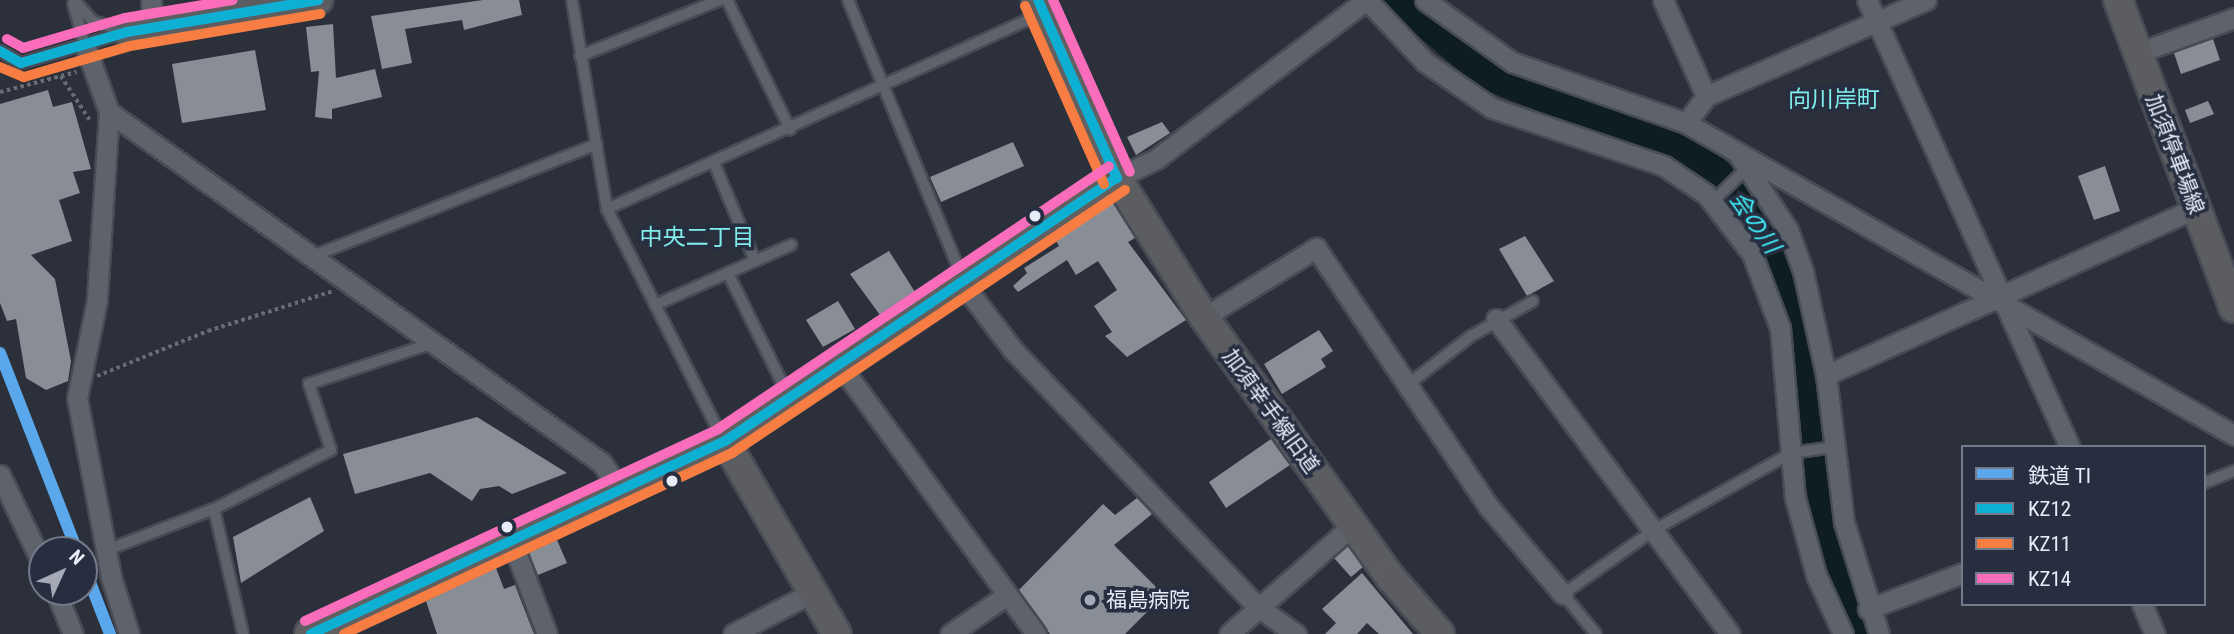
<!DOCTYPE html>
<html>
<head>
<meta charset="utf-8">
<style>
	body { margin:0 }
	#map { position:relative; width:2234px; height:634px; overflow:hidden; background:#2c303a; font-family:"Roboto Condensed","Noto Sans JP",sans-serif }
	div>[style] { position:absolute }
	[style*='--x'] { left:calc(var(--x)*1px); top:calc(var(--y)*1px); width:calc(var(--w)*1px); rotate:calc(var(--a)*1deg) }
	.river>* { height:32px; margin:-16px; padding:0 16px; transform-origin:16px; border-radius:16px; background:#0e1d20 }
	.building>* { inset:0; background:#898d96 }
	.path>* { height:3.5px; margin-top:-1.75px; transform-origin:0; background:repeating-linear-gradient(90deg,#696c74 0 3.5px,transparent 0 7px) }
	.roads { filter:drop-shadow(2px 0 #484b54) drop-shadow(-2px 0 #484b54) drop-shadow(0 2px #484b54) drop-shadow(0 -2px #484b54) }
	.lane>* { height:10px; margin:-5px; padding:0 5px; transform-origin:5px; border-radius:5px; background:#5e626a }
	.street>* { height:19px; margin:-9.5px; padding:0 9.5px; transform-origin:9.5px; border-radius:9.5px; background:#5e626a }
	.secondary>* { height:28px; margin:-14px; padding:0 14px; transform-origin:14px; border-radius:14px; background:#5c5d61 }
	.primary>* { height:32px; margin:-16px; padding:0 16px; transform-origin:16px; border-radius:16px; background:#615f5f }
	.bus-1>* { height:10px; margin:-5px; padding:0 5px; transform-origin:5px; border-radius:5px; background:#0dafd3 }
	.bus-2>* { height:10px; margin:-5px; padding:0 5px; transform-origin:5px; border-radius:5px; background:#f77d43 }
	.bus-3>* { height:10px; margin:-5px; padding:0 5px; transform-origin:5px; border-radius:5px; background:#fb6dba }
	.rail-1>* { height:12px; margin:-6px; padding:0 6px; transform-origin:6px; border-radius:6px; background:#5aa8eb }
	.dots>* { width:19px; height:19px; translate:-50% -50%; box-sizing:border-box; border:4px solid #262e40; border-radius:50% }
	span { translate:-50% -50%; white-space:nowrap; text-align:center; line-height:1.15; -webkit-text-stroke:7px #262e40; paint-order:stroke }
	.street-label { font-size:21px; color:#e7ecf8 }
	.poi-label { font-size:21px; color:#e7ecf8 }
	.left { translate:0 -50%; text-align:left }
	.neighbourhood-label { font-size:23px; color:#80eceb }
	.water-label { font-size:23px; color:#3ef4ff; font-style:italic }
	.legend { position:absolute; left:1961px; top:445px; width:245px; height:161px; box-sizing:border-box; background:#262e40; border:2px solid #737a8a; margin:0; padding:9px 12px; list-style:none; font-size:21px; color:#e7ecf8 }
	.legend li { display:flex; align-items:center; gap:14px; height:35px }
	.legend b { width:35px; border:2px solid #737a8a }
	.north { position:absolute; left:28px; top:536px; width:70px; height:70px; box-sizing:border-box; background:#262e40; border:2px solid #737a8a; border-radius:50%; rotate:45deg; font-size:19px; font-weight:700; line-height:28px; text-align:center; color:#e7ecf8 }
	.north::after { content:''; display:block; margin:auto; width:24px; height:32px; background:#a6aab6; clip-path:polygon(50% 0,100% 100%,50% 72%,0 100%) }
</style>
</head>
<body>
<div id="map">
	<div class="river">
		<div style="--x:1400;--y:0;--w:115;--a:40.1"></div>
		<div style="--x:1488;--y:74;--w:221;--a:21.5"></div>
		<div style="--x:1694;--y:155;--w:38;--a:41"></div>
		<div style="--x:1723;--y:180;--w:80;--a:51.6"></div>
		<div style="--x:1773;--y:243;--w:46;--a:68.4"></div>
		<div style="--x:1790;--y:286;--w:277;--a:80.8"></div>
		<div style="--x:1834;--y:559;--w:79;--a:71.6"></div>
	</div>
	<div class="building">
		<div style="clip-path:polygon(483px 0,519px 0,522px 15px,464px 30px,462px 20px,405px 29px,412px 63px,382px 69px,371px 16px)"></div>
		<div style="clip-path:polygon(333px 24px,336px 78px,375px 69px,382px 97px,332px 109px,332px 119px,315px 117px,319px 71px,311px 72px,306px 27px)"></div>
		<div style="clip-path:polygon(2213px 39px,2220px 60px,2181px 74px,2174px 53px)"></div>
		<div style="clip-path:polygon(255px 50px,266px 110px,182px 123px,172px 64px)"></div>
		<div style="clip-path:polygon(48px 90px,53px 107px,72px 102px,91px 169px,73px 172px,80px 193px,59px 200px,72px 241px,31px 255px,55px 279px,71px 361px,68px 381px,46px 390px,26px 378px,16px 319px,7px 321px,0 303px,0 104px)"></div>
		<div style="clip-path:polygon(2208px 101px,2214px 114px,2190px 123px,2185px 110px)"></div>
		<div style="clip-path:polygon(1162px 122px,1170px 133px,1136px 155px,1127px 137px)"></div>
		<div style="clip-path:polygon(1013px 142px,1024px 166px,941px 202px,930px 177px)"></div>
		<div style="clip-path:polygon(2105px 166px,2120px 211px,2094px 220px,2078px 176px)"></div>
		<div style="clip-path:polygon(1113px 203px,1135px 238px,1128px 242px,1186px 320px,1127px 357px,1105px 336px,1112px 332px,1094px 306px,1117px 290px,1098px 261px,1076px 275px,1067px 260px,1018px 292px,1013px 286px,1027px 273px,1024px 268px,1059px 246px,1056px 241px)"></div>
		<div style="clip-path:polygon(1525px 236px,1554px 281px,1527px 296px,1499px 249px)"></div>
		<div style="clip-path:polygon(889px 251px,915px 292px,880px 315px,850px 274px)"></div>
		<div style="clip-path:polygon(838px 301px,855px 329px,823px 347px,806px 320px)"></div>
		<div style="clip-path:polygon(1319px 330px,1333px 351px,1321px 359px,1326px 367px,1282px 394px,1264px 364px)"></div>
		<div style="clip-path:polygon(477px 417px,567px 473px,512px 494px,499px 486px,480px 489px,472px 501px,430px 473px,355px 494px,343px 454px)"></div>
		<div style="clip-path:polygon(1271px 439px,1290px 465px,1226px 508px,1209px 482px)"></div>
		<div style="clip-path:polygon(310px 497px,324px 531px,241px 583px,233px 537px)"></div>
		<div style="clip-path:polygon(1137px 498px,1152px 514px,1114px 545px,1164px 595px,1125px 634px,1050px 634px,1019px 590px,1103px 504px,1115px 515px)"></div>
		<div style="clip-path:polygon(557px 540px,567px 563px,538px 575px,529px 553px)"></div>
		<div style="clip-path:polygon(1348px 546px,1363px 567px,1351px 577px,1334px 558px)"></div>
		<div style="clip-path:polygon(496px 568px,504px 589px,515px 585px,534px 634px,437px 634px,426px 601px)"></div>
		<div style="clip-path:polygon(1362px 573px,1413px 634px,1379px 634px,1367px 623px,1357px 634px,1325px 634px,1336px 623px,1322px 609px)"></div>
	</div>
	<div class="path">
		<div style="--x:61;--y:76;--w:55;--a:56.9"></div>
		<div style="--x:0;--y:92;--w:79;--a:-14.7"></div>
		<div style="--x:97;--y:376;--w:120;--a:-22.1"></div>
		<div style="--x:208;--y:331;--w:131;--a:-17.7"></div>
	</div>
	<div class="roads">
		<div class="lane">
			<div style="--x:74;--y:0;--w:28;--a:48"></div>
			<div style="--x:93;--y:21;--w:34;--a:19"></div>
			<div style="--x:572;--y:0;--w:212;--a:80.5"></div>
			<div style="--x:607;--y:209;--w:256;--a:63.3"></div>
			<div style="--x:727;--y:0;--w:144;--a:64"></div>
			<div style="--x:848;--y:0;--w:299;--a:67.6"></div>
			<div style="--x:73;--y:4;--w:46;--a:73.5"></div>
			<div style="--x:0;--y:51;--w:24;--a:30"></div>
			<div style="--x:21;--y:63;--w:109;--a:-16.4"></div>
			<div style="--x:580;--y:56;--w:151;--a:-21.8"></div>
			<div style="--x:714;--y:163;--w:106;--a:67.3"></div>
			<div style="--x:1712;--y:202;--w:49;--a:-44.2"></div>
			<div style="--x:607;--y:209;--w:475;--a:-24.2"></div>
			<div style="--x:313;--y:256;--w:305;--a:-21.5"></div>
			<div style="--x:728;--y:273;--w:136;--a:63.8"></div>
			<div style="--x:655;--y:305;--w:149;--a:-23.8"></div>
			<div style="--x:1406;--y:386;--w:82;--a:-37.6"></div>
			<div style="--x:1471;--y:336;--w:71;--a:-29.4"></div>
			<div style="--x:2204;--y:483;--w:32;--a:-22"></div>
			<div style="--x:214;--y:509;--w:128;--a:76.9"></div>
			<div style="--x:107;--y:550;--w:115;--a:-21"></div>
			<div style="--x:214;--y:509;--w:131;--a:-26.8"></div>
			<div style="--x:331;--y:450;--w:70;--a:-108.4"></div>
			<div style="--x:309;--y:384;--w:131;--a:-18.3"></div>
			<div style="--x:1596;--y:634;--w:52;--a:-129.5"></div>
			<div style="--x:1563;--y:594;--w:111;--a:-35.1"></div>
			<div style="--x:1654;--y:530;--w:157;--a:-29.3"></div>
			<div style="--x:1791;--y:453;--w:43;--a:-7.9"></div>
		</div>
		<div class="street">
			<div style="--x:151;--y:0;--w:27;--a:86"></div>
			<div style="--x:1367;--y:0;--w:85;--a:46.9"></div>
			<div style="--x:1425;--y:62;--w:81;--a:34.5"></div>
			<div style="--x:1492;--y:108;--w:182;--a:18.6"></div>
			<div style="--x:1664;--y:166;--w:50;--a:33.7"></div>
			<div style="--x:1706;--y:194;--w:76;--a:52.5"></div>
			<div style="--x:1752;--y:254;--w:79;--a:69.3"></div>
			<div style="--x:1780;--y:328;--w:171;--a:85"></div>
			<div style="--x:1795;--y:498;--w:80;--a:74.7"></div>
			<div style="--x:1816;--y:575;--w:65;--a:65.4"></div>
			<div style="--x:1425;--y:0;--w:107;--a:35.5"></div>
			<div style="--x:1512;--y:62;--w:184;--a:19.3"></div>
			<div style="--x:1686;--y:123;--w:631;--a:29.65"></div>
			<div style="--x:1663;--y:0;--w:105;--a:65.9"></div>
			<div style="--x:1867;--y:0;--w:491;--a:65.6"></div>
			<div style="--x:86;--y:48;--w:68;--a:70.2"></div>
			<div style="--x:109;--y:112;--w:188;--a:93.7"></div>
			<div style="--x:97;--y:300;--w:100;--a:101.5"></div>
			<div style="--x:77;--y:398;--w:182;--a:79.2"></div>
			<div style="--x:111;--y:577;--w:60;--a:72.5"></div>
			<div style="--x:2137;--y:53;--w:103;--a:-19.8"></div>
			<div style="--x:109;--y:112;--w:605;--a:35.45"></div>
			<div style="--x:602;--y:463;--w:35;--a:57"></div>
			<div style="--x:1686;--y:123;--w:34;--a:-53"></div>
			<div style="--x:1706;--y:96;--w:240;--a:-23.6"></div>
			<div style="--x:1740;--y:157;--w:87;--a:56.7"></div>
			<div style="--x:1788;--y:230;--w:44;--a:69.9"></div>
			<div style="--x:1803;--y:271;--w:107;--a:77.5"></div>
			<div style="--x:1826;--y:375;--w:148;--a:83"></div>
			<div style="--x:1844;--y:522;--w:117;--a:72.6"></div>
			<div style="--x:1117;--y:178;--w:43;--a:-26"></div>
			<div style="--x:1156;--y:159;--w:263;--a:-37.1"></div>
			<div style="--x:963;--y:284;--w:83;--a:52.9"></div>
			<div style="--x:1013;--y:350;--w:355;--a:46.4"></div>
			<div style="--x:1258;--y:607;--w:47;--a:35.4"></div>
			<div style="--x:1204;--y:317;--w:132;--a:-31.6"></div>
			<div style="--x:1316;--y:248;--w:310;--a:56.3"></div>
			<div style="--x:1488;--y:506;--w:116;--a:49.6"></div>
			<div style="--x:1496;--y:319;--w:392;--a:53.4"></div>
			<div style="--x:840;--y:365;--w:333;--a:53.9"></div>
			<div style="--x:1826;--y:375;--w:406;--a:-24.3"></div>
			<div style="--x:0;--y:475;--w:98;--a:64.5"></div>
			<div style="--x:512;--y:542;--w:98;--a:69.2"></div>
			<div style="--x:56;--y:592;--w:45;--a:68"></div>
			<div style="--x:2142;--y:604;--w:33;--a:67"></div>
			<div style="--x:1868;--y:609;--w:102;--a:-20.8"></div>
			<div style="--x:733;--y:634;--w:90;--a:-27.7"></div>
			<div style="--x:950;--y:634;--w:69;--a:-34.4"></div>
			<div style="--x:1229;--y:634;--w:165;--a:-41.3"></div>
		</div>
		<div class="secondary">
			<div style="--x:2118;--y:0;--w:329;--a:69.4"></div>
			<div style="--x:127;--y:32;--w:194;--a:-9.5"></div>
			<div style="--x:1117;--y:178;--w:164;--a:58"></div>
			<div style="--x:1204;--y:317;--w:321;--a:54.4"></div>
			<div style="--x:1391;--y:578;--w:74;--a:48.8"></div>
			<div style="--x:725;--y:441;--w:223;--a:59.9"></div>
		</div>
		<div class="primary">
			<div style="--x:311;--y:634;--w:457;--a:-25"></div>
			<div style="--x:725;--y:441;--w:472;--a:-33.9"></div>
			<div style="--x:1117;--y:178;--w:195;--a:-113.9"></div>
		</div>
	</div>
	<div class="bus-1">
		<div style="--x:1038;--y:0;--w:195;--a:66.1"></div>
		<div style="--x:0;--y:51;--w:24;--a:30"></div>
		<div style="--x:21;--y:63;--w:110;--a:-16.3"></div>
		<div style="--x:127;--y:32;--w:194;--a:-9.5"></div>
		<div style="--x:311;--y:634;--w:457;--a:-25"></div>
		<div style="--x:725;--y:441;--w:472;--a:-33.9"></div>
	</div>
	<div class="bus-2">
		<div style="--x:1025;--y:6;--w:195;--a:66.1"></div>
		<div style="--x:0;--y:67;--w:26;--a:23"></div>
		<div style="--x:24;--y:77;--w:110;--a:-16.3"></div>
		<div style="--x:130;--y:46;--w:193;--a:-9.6"></div>
		<div style="--x:344;--y:634;--w:428;--a:-25"></div>
		<div style="--x:732;--y:453;--w:473;--a:-33.8"></div>
	</div>
	<div class="bus-3">
		<div style="--x:1053;--y:0;--w:188;--a:65.9"></div>
		<div style="--x:7;--y:39;--w:18;--a:29"></div>
		<div style="--x:23;--y:48;--w:106;--a:-16.4"></div>
		<div style="--x:125;--y:18;--w:109;--a:-9.5"></div>
		<div style="--x:305;--y:621;--w:455;--a:-24.9"></div>
		<div style="--x:718;--y:429;--w:471;--a:-33.9"></div>
	</div>
	<div class="rail-1">
		<div style="--x:0;--y:353;--w:212;--a:68.7"></div>
		<div style="--x:84;--y:567;--w:72;--a:68.8"></div>
	</div>
	<div class="dots">
		<div style="left:1035px;top:216px;background:#e7ecf8"></div>
		<div style="left:672px;top:481px;background:#e7ecf8"></div>
		<div style="left:507px;top:527px;background:#e7ecf8"></div>
		<div style="left:1090px;top:600px;background:#a6aab6"></div>
	</div>
	<div class="street-label">
		<span style="left:2175px;top:154px;rotate:69deg">加須停車場線</span>
		<span style="left:1271px;top:411px;rotate:54deg">加須幸手線旧道</span>
	</div>
	<div class="poi-label">
		<span class="left" style="left:1106px;top:600px">福島病院</span>
	</div>
	<div class="neighbourhood-label">
		<span style="left:1834px;top:100px">向川岸町</span>
		<span style="left:697px;top:238px">中央二丁目</span>
	</div>
	<div class="water-label">
		<span style="left:1754px;top:223px;rotate:55deg">会の川</span>
	</div>
	<ul class="legend">
	<li><b style="height:9px;background:#5aa8eb"></b>鉄道 TI</li>
	<li><b style="height:9px;background:#0dafd3"></b>KZ12</li>
	<li><b style="height:9px;background:#f77d43"></b>KZ11</li>
	<li><b style="height:9px;background:#fb6dba"></b>KZ14</li>
	</ul>
	<div class="north">N</div>
</div>
</body>
</html>
